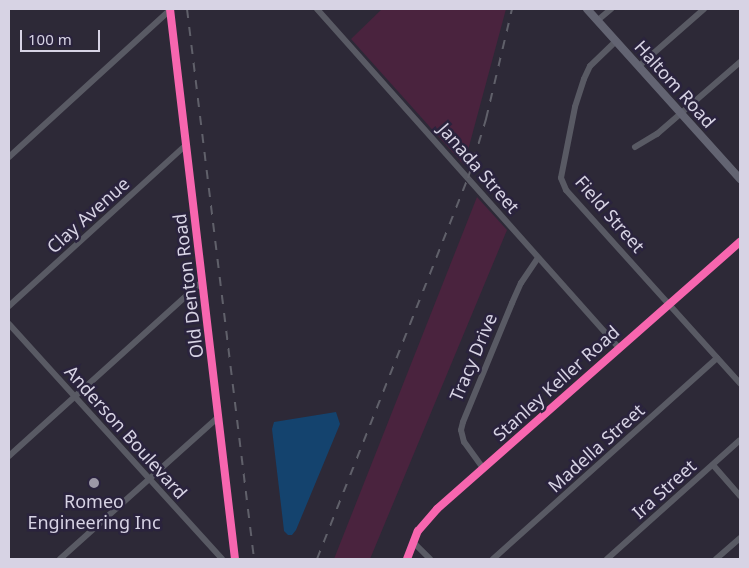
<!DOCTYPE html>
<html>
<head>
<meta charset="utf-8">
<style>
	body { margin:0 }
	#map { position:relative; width:749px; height:568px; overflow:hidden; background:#2d2937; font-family:"Noto Sans",sans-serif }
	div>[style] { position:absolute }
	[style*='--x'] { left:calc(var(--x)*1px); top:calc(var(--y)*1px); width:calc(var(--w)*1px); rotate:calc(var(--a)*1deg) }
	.green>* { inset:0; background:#4a233e }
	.water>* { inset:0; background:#14436e }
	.minor>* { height:6px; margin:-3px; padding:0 3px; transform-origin:3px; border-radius:3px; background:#595a64 }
	.major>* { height:8px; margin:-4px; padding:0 4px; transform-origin:4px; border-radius:4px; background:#636472 }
	.rail>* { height:2px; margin-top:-1px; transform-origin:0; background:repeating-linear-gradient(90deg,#60606a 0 9px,transparent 0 18px) }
	.cycleway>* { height:8px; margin:-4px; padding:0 4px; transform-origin:4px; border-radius:4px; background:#f766af }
	.dots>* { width:14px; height:14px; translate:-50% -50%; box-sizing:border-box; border:2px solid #2a233d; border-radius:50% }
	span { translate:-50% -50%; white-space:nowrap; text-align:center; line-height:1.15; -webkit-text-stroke:5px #2a233d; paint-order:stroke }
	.street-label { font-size:18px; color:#d7d3e4 }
	.poi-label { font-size:18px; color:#d7d3e4 }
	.frame { position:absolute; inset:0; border:10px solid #d7d3e4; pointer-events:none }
	.scale { position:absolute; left:20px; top:30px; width:80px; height:22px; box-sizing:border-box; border:2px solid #d7d3e4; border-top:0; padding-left:6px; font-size:15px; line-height:18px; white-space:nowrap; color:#d7d3e4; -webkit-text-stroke:4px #2a233d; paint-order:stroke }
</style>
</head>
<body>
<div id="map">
	<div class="green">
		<div style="clip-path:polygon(382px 9px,506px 9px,464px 165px,351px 39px)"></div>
		<div style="clip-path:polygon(477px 197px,507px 230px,370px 559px,334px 559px)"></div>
	</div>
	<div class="water">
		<div style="clip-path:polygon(336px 412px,340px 424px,296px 530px,292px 535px,288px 535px,284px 531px,283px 522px,272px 429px,274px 422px)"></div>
	</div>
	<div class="minor">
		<div style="--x:170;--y:9;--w:554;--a:83.26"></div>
		<div style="--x:317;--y:9;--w:454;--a:48.3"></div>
		<div style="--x:598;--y:20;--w:17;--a:-40"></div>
		<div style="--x:616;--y:41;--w:36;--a:136"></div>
		<div style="--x:590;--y:66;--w:14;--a:115"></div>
		<div style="--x:584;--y:79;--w:29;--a:108"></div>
		<div style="--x:575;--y:107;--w:72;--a:101.2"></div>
		<div style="--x:561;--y:178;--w:13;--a:67"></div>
		<div style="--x:566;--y:190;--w:260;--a:48"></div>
		<div style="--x:639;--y:66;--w:86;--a:-41.2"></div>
		<div style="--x:635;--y:147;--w:26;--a:-31"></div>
		<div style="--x:657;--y:134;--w:110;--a:-40.9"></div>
		<div style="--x:9;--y:157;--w:218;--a:-42.4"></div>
		<div style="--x:9;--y:306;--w:239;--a:-42.3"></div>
		<div style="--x:9;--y:324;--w:317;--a:47.8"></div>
		<div style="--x:9;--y:456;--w:261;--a:-42.1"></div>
		<div style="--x:713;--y:465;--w:41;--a:48.9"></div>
		<div style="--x:483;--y:468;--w:32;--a:-126"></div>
		<div style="--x:464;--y:442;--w:12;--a:-104"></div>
		<div style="--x:461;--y:430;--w:8;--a:-76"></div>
		<div style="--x:463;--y:422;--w:129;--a:-67.6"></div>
		<div style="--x:512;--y:303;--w:22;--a:-66"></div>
		<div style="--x:521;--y:283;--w:30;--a:-56"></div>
		<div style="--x:413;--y:542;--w:24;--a:45"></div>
		<div style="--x:60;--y:559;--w:212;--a:-41.9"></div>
		<div style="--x:407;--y:559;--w:30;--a:-69"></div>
		<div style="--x:418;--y:531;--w:29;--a:-49"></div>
		<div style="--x:437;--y:509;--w:404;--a:-41.4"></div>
		<div style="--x:493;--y:559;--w:301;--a:-41.9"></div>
		<div style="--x:607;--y:559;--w:178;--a:-41.8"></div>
		<div style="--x:716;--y:559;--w:32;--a:-41"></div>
	</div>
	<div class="major">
		<div style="--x:587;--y:9;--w:229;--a:48"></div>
	</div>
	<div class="rail">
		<div style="--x:187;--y:9;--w:554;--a:83.05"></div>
		<div style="--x:317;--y:559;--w:410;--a:-68.4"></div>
		<div style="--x:468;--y:178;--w:62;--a:-73"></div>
		<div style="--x:486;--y:119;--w:113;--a:-76.7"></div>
	</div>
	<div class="cycleway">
		<div style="--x:170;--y:9;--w:554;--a:83.26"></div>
		<div style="--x:407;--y:559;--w:30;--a:-69"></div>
		<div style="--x:418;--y:531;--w:29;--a:-49"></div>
		<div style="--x:437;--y:509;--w:404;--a:-41.4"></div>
	</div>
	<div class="dots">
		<div style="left:94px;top:483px;background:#9c98a7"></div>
	</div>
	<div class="street-label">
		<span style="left:675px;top:84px;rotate:48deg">Haltom Road</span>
		<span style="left:479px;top:168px;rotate:49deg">Janada Street</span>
		<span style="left:610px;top:214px;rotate:49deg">Field Street</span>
		<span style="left:88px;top:215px;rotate:-42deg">Clay Avenue</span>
		<span style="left:188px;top:286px;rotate:-97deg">Old Denton Road</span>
		<span style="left:473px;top:357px;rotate:-67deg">Tracy Drive</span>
		<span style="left:556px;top:383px;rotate:-42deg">Stanley Keller Road</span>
		<span style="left:126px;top:432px;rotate:48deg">Anderson Boulevard</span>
		<span style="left:596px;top:448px;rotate:-42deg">Madella Street</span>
		<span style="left:664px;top:489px;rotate:-42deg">Ira Street</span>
	</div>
	<div class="poi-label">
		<span style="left:94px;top:512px">Romeo<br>Engineering Inc</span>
	</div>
	<div class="frame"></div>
	<div class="scale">100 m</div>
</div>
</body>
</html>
